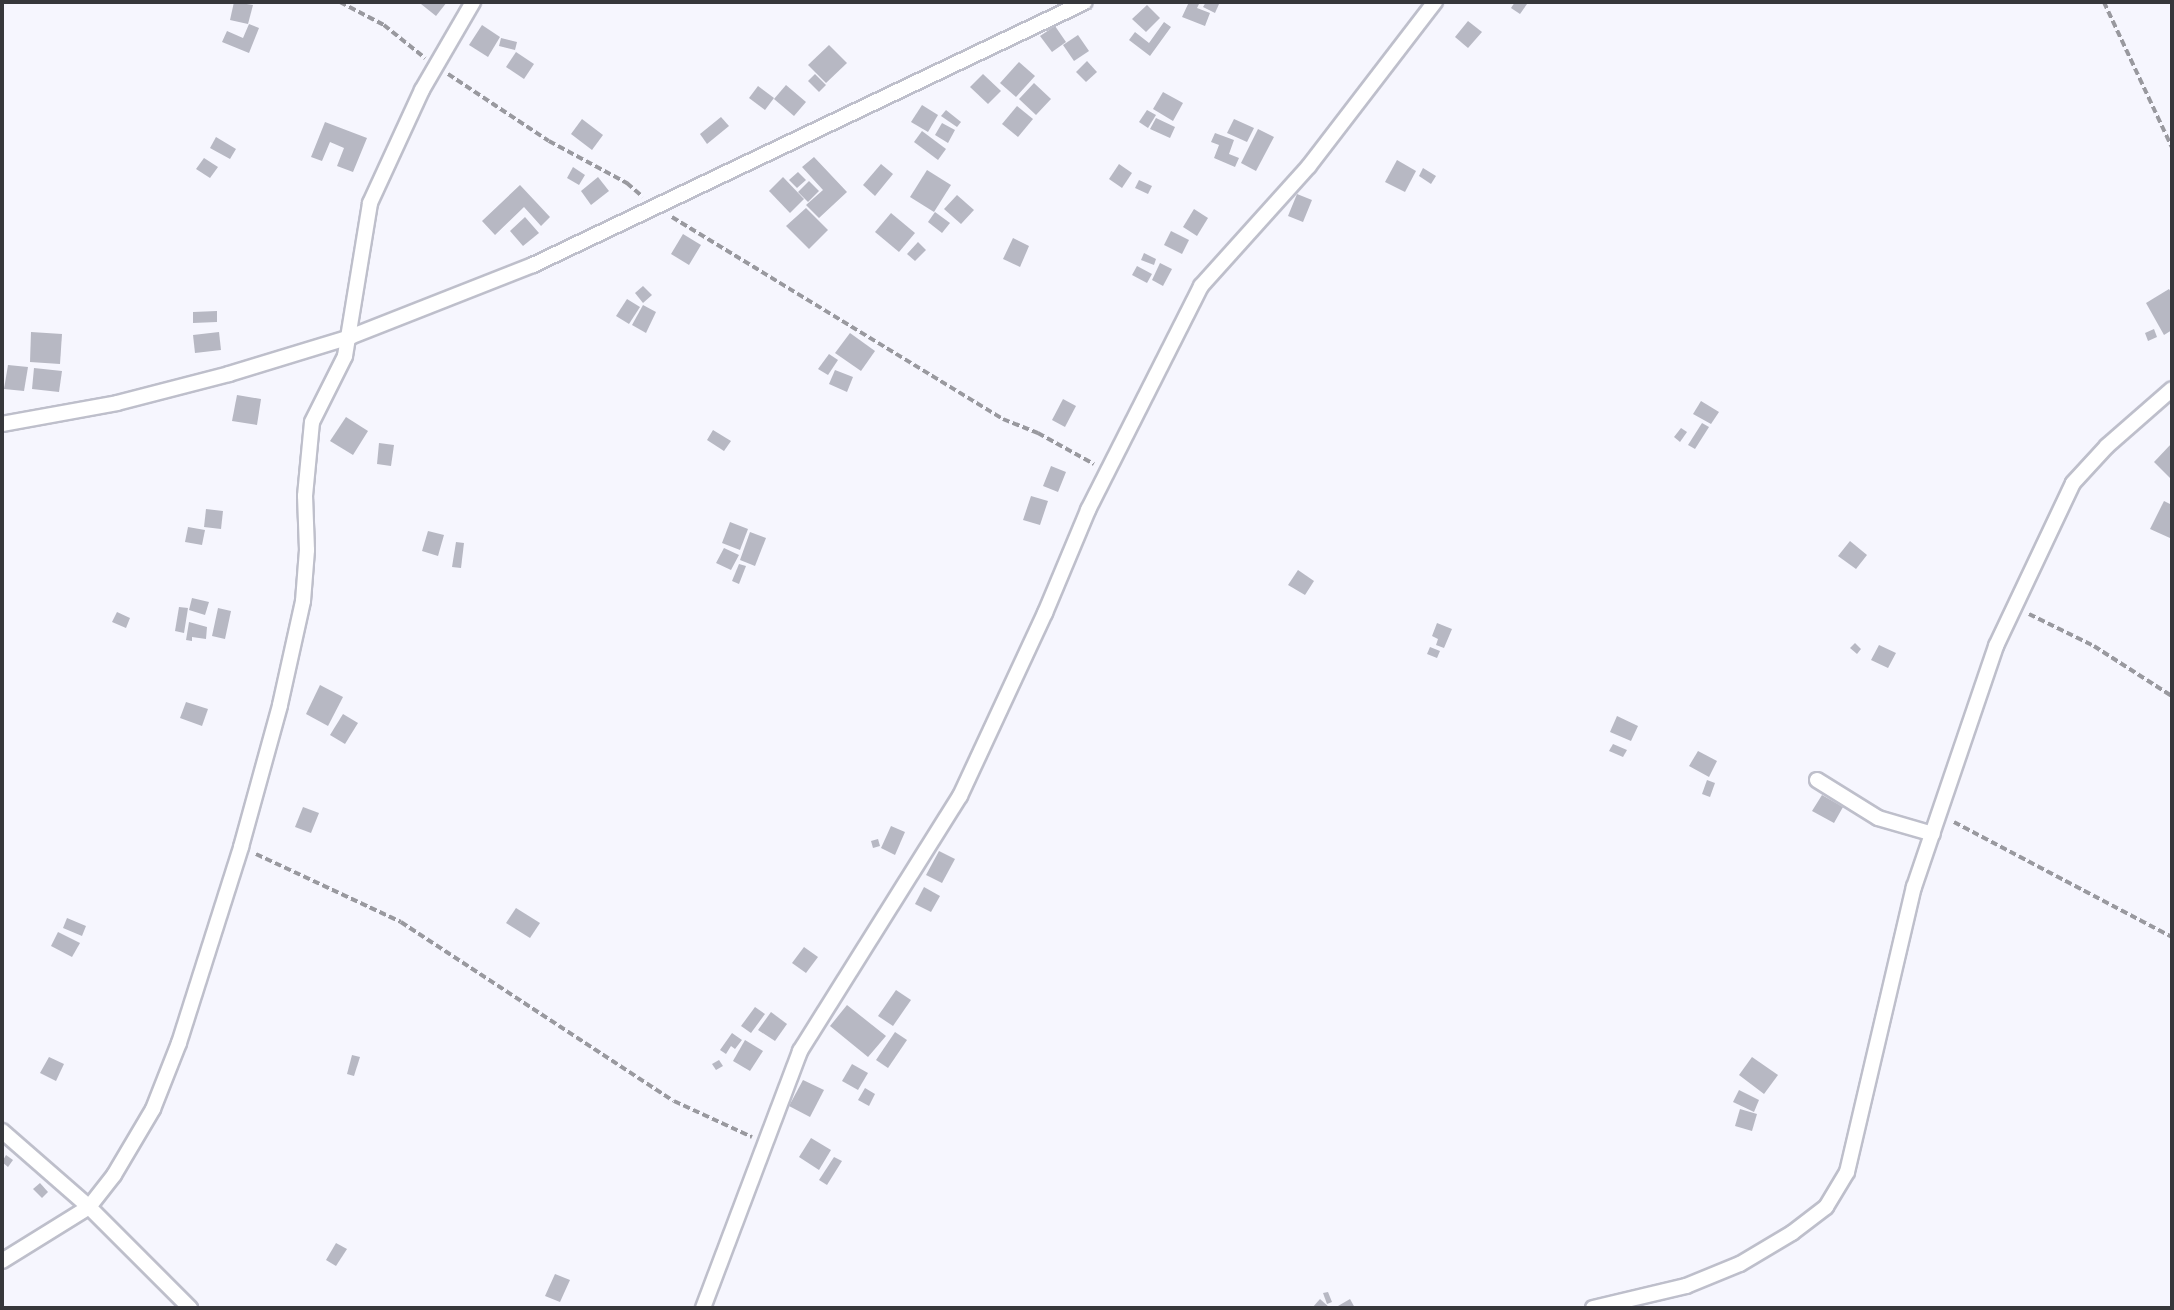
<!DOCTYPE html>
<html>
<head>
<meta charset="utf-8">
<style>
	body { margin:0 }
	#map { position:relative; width:2174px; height:1310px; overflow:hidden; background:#f6f6fe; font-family:Jost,sans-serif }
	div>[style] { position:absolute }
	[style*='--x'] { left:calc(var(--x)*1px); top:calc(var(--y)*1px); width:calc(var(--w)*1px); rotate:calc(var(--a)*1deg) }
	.building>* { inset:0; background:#b7b8c3 }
	.path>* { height:3.5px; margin-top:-1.75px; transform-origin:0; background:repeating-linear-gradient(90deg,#99999f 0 7px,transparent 0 10.5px) }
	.roads { filter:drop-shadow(2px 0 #bebfcb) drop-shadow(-2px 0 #bebfcb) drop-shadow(0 2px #bebfcb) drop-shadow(0 -2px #bebfcb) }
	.street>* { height:14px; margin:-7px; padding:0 7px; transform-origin:7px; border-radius:7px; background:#fff }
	span { translate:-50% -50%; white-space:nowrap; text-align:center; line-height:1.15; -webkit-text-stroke:7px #fff; paint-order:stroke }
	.frame { position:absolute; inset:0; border:4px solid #36373b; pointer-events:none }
</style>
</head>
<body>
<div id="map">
	<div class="building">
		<div style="clip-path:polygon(234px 2px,253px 5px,248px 24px,230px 20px)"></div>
		<div style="clip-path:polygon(424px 2px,447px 2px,436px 16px,421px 4px)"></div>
		<div style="clip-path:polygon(1189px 2px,1200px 2px,1197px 8px,1210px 13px,1205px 26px,1182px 17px)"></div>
		<div style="clip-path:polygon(1206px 2px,1219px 4px,1215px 13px,1203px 7px)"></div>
		<div style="clip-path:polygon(1515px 2px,1527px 4px,1520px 14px,1511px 8px)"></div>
		<div style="clip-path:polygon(1147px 5px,1160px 18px,1146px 32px,1132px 19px)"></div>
		<div style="clip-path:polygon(1468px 21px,1482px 32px,1468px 48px,1455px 37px)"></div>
		<div style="clip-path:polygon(1164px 22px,1171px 27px,1150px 56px,1129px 40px,1135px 32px,1149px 43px)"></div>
		<div style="clip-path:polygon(249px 24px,259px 28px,249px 53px,222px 42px,227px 31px,243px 38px)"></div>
		<div style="clip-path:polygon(482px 25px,500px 37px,488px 57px,469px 45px)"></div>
		<div style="clip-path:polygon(1055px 26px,1066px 42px,1052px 52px,1040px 36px)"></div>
		<div style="clip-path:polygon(1078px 35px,1089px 51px,1074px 61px,1063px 45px)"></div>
		<div style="clip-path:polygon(501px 38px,517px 42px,515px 50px,499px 46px)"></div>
		<div style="clip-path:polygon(829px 45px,847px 63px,826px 83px,808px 65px)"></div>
		<div style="clip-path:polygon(516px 52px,534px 64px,524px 79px,506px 67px)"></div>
		<div style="clip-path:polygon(1087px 61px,1097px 72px,1086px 82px,1076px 72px)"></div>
		<div style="clip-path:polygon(1019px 62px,1035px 76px,1016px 97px,1000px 83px)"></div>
		<div style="clip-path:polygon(815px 74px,826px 85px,819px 92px,808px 81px)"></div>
		<div style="clip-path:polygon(983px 74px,1001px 91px,988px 104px,970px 87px)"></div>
		<div style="clip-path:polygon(1034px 83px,1051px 99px,1036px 115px,1019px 99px)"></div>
		<div style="clip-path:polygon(786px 85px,806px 102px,794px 116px,774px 99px)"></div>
		<div style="clip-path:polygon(758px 86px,774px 98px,765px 110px,749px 98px)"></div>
		<div style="clip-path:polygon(1163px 92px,1183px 103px,1173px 121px,1153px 109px)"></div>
		<div style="clip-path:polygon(922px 105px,938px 115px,928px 132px,911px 122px)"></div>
		<div style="clip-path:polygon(1017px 106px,1033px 119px,1018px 137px,1002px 124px)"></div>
		<div style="clip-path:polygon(946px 110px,961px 122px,957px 127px,941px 116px)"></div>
		<div style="clip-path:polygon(1147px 110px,1156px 115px,1148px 128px,1139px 122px)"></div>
		<div style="clip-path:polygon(721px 117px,729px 126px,707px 144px,700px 134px)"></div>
		<div style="clip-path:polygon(1156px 118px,1175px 127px,1170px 138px,1150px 129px)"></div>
		<div style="clip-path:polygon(582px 119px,603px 135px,592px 150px,571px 134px)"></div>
		<div style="clip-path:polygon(1234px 119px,1254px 128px,1247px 142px,1227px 133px)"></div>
		<div style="clip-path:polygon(325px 122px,367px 138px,353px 172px,337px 166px,344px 148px,330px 142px,322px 161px,311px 157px)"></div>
		<div style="clip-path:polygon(942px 123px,955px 130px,948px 143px,935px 135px)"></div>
		<div style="clip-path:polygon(1258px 129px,1274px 137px,1256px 171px,1241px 163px)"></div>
		<div style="clip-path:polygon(922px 131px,946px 149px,938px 160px,914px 142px)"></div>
		<div style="clip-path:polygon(1215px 133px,1234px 140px,1229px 154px,1239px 158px,1235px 167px,1214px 158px,1219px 145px,1211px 142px)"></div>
		<div style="clip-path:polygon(216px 137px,236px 149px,230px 159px,210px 148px)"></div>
		<div style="clip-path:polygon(814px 157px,847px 192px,819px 218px,806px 205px,823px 190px,802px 167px)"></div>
		<div style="clip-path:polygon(204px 158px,218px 167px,210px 178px,196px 169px)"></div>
		<div style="clip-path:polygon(1397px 160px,1416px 171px,1405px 192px,1385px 182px)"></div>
		<div style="clip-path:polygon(881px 164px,893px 174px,875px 196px,863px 185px)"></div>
		<div style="clip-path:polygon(1119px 164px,1132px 173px,1122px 188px,1109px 179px)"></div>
		<div style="clip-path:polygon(573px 167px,585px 175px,579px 185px,567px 178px)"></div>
		<div style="clip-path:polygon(1423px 168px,1436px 176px,1431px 184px,1419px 176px)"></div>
		<div style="clip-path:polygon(927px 170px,951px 185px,934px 212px,910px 197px)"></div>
		<div style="clip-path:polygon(798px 172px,806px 180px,797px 188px,789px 180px)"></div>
		<div style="clip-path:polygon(598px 177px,609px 191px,591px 205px,581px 191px)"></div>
		<div style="clip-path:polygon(783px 177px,804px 199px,790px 213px,769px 191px)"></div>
		<div style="clip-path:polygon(1139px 180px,1152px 186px,1148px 194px,1135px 188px)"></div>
		<div style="clip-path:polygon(809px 181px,819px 191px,808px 202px,798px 192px)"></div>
		<div style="clip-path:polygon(520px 185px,550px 217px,541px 226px,524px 207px,495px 235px,482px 221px)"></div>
		<div style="clip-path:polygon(1297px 194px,1312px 200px,1303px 222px,1288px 216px)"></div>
		<div style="clip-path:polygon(957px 195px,974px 210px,961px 224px,944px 209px)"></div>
		<div style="clip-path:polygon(806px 208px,828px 230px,809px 249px,786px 226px)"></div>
		<div style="clip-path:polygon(1194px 209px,1208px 218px,1197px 236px,1183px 227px)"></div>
		<div style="clip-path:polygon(935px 212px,950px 223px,942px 233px,928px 222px)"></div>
		<div style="clip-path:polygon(891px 213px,915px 233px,899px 252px,875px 232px)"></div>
		<div style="clip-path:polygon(525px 217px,539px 233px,523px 246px,510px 231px)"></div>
		<div style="clip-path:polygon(1171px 231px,1189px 240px,1182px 254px,1164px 245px)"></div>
		<div style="clip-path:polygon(683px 234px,701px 245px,689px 265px,671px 254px)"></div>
		<div style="clip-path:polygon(1013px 238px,1029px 246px,1020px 267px,1003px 259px)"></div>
		<div style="clip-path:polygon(918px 242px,926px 250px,915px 261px,907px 254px)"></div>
		<div style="clip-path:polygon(1144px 253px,1156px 259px,1154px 265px,1141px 260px)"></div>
		<div style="clip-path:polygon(1160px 263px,1172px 269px,1163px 286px,1152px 280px)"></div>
		<div style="clip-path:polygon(1137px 266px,1152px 274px,1147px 283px,1132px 275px)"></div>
		<div style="clip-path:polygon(643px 286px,652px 295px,643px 303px,635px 293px)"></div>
		<div style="clip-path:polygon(2169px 289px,2172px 294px,2172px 330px,2164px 335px,2146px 303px)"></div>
		<div style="clip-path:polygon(627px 299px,640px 307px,629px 324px,616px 316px)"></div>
		<div style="clip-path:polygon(643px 305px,656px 312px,646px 333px,632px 325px)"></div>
		<div style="clip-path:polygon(217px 311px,217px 322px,193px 323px,193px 312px)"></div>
		<div style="clip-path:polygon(2154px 329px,2157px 337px,2148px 341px,2145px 333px)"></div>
		<div style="clip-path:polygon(31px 332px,62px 334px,60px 364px,30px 362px)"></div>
		<div style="clip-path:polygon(219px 332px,221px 350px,195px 353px,193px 335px)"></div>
		<div style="clip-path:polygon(850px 333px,875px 351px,861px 371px,835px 353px)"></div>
		<div style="clip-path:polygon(829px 354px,838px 360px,828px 375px,818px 369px)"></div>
		<div style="clip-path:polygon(8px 365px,28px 367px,24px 391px,4px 389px)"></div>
		<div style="clip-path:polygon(34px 368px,62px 371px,59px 392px,32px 389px)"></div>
		<div style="clip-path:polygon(835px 370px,853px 377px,847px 392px,829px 384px)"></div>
		<div style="clip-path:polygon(237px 395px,261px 399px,257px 425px,232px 421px)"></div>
		<div style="clip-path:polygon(1063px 399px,1076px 406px,1065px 427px,1052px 420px)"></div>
		<div style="clip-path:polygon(1701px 401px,1719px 412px,1711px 424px,1693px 414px)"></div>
		<div style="clip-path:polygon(346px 417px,368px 431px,353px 455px,330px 441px)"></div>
		<div style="clip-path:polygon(1702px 423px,1709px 427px,1695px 449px,1688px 445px)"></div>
		<div style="clip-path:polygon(1681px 428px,1687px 432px,1680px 442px,1674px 437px)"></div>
		<div style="clip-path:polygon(713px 430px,731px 441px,724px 451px,707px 440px)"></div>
		<div style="clip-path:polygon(379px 443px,394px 445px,391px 466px,377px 464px)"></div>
		<div style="clip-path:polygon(2172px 443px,2172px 480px,2154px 462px)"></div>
		<div style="clip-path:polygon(1051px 466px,1066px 472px,1058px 492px,1043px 486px)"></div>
		<div style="clip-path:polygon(1031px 496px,1048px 501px,1040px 525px,1023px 520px)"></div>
		<div style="clip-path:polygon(2164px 501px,2172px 505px,2170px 538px,2150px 529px)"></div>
		<div style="clip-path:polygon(206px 509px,223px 511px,221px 529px,204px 527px)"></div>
		<div style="clip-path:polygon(730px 522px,748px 529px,740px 550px,722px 543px)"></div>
		<div style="clip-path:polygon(188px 527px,205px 530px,202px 545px,185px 542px)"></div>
		<div style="clip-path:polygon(428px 531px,444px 535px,438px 556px,422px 551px)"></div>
		<div style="clip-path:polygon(750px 532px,766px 538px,755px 566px,740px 560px)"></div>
		<div style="clip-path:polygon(1850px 541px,1867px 555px,1856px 569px,1838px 556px)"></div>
		<div style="clip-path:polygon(456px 542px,464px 543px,461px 568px,452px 567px)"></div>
		<div style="clip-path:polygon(724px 548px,739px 555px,731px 570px,716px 563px)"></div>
		<div style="clip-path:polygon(739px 564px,746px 566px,739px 584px,732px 581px)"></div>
		<div style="clip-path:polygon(1298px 570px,1314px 581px,1305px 595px,1288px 585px)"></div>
		<div style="clip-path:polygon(192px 598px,209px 602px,205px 615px,189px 610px)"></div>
		<div style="clip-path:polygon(179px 607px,188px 608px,184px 633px,175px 631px)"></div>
		<div style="clip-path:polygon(218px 608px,231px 611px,225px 639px,212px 636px)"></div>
		<div style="clip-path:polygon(117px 612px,130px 618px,126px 628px,112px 622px)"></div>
		<div style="clip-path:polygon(189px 622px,207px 627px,206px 639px,192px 637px,192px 641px,186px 640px)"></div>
		<div style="clip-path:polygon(1437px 623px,1452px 629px,1444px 648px,1436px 645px,1438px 639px,1432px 636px)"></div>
		<div style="clip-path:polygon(1855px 643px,1861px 649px,1857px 654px,1850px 648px)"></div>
		<div style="clip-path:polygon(1879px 645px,1896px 653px,1888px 668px,1871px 660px)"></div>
		<div style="clip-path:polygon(1430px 647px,1440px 651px,1437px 658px,1427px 654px)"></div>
		<div style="clip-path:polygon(320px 685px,343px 697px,328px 726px,306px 714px)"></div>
		<div style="clip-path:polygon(186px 702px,208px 709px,202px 726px,180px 718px)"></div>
		<div style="clip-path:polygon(343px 714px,358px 723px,345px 744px,330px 735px)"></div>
		<div style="clip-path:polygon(1617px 716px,1638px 726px,1631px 741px,1610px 732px)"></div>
		<div style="clip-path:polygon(1613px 744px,1627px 750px,1623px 757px,1609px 751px)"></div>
		<div style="clip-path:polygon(1698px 751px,1717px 761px,1709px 777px,1689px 766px)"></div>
		<div style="clip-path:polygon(1707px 780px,1715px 783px,1710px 797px,1702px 794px)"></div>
		<div style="clip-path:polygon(1822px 795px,1843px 807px,1834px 823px,1812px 811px)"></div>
		<div style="clip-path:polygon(303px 807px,319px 813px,311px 833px,295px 827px)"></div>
		<div style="clip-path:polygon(891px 826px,905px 832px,895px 855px,881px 848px)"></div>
		<div style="clip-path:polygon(878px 839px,880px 846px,873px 848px,871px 841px)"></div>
		<div style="clip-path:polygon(939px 851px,955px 859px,942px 883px,926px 875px)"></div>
		<div style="clip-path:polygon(924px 887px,940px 896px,931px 912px,915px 904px)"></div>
		<div style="clip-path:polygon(516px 908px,540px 923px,530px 938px,506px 923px)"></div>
		<div style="clip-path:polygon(67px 918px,86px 926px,82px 936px,63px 928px)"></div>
		<div style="clip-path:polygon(58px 932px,80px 943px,72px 957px,51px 946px)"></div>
		<div style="clip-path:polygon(804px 947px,818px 957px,806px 973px,792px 963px)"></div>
		<div style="clip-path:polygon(896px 990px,911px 1000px,893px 1026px,878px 1016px)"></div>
		<div style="clip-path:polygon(847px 1005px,886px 1036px,868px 1057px,830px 1026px)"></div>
		<div style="clip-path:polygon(755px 1007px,765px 1014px,751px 1033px,741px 1026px)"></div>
		<div style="clip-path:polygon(771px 1012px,787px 1024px,775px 1041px,758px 1030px)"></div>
		<div style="clip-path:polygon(895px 1032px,907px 1040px,888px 1068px,876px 1060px)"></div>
		<div style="clip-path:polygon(732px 1033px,742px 1040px,735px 1049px,731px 1046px,726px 1054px,720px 1050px)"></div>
		<div style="clip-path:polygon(745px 1040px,763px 1051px,750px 1071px,733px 1061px)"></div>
		<div style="clip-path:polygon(352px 1055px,360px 1057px,354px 1076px,347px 1074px)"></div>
		<div style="clip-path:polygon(49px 1057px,64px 1064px,56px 1081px,40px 1073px)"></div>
		<div style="clip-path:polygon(1752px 1057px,1778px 1075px,1764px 1094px,1739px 1075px)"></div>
		<div style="clip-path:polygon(719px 1060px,723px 1066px,716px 1070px,712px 1064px)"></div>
		<div style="clip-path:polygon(852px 1064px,868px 1073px,858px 1090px,842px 1081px)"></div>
		<div style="clip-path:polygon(803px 1080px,824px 1090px,810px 1117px,789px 1106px)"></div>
		<div style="clip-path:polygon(865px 1088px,875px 1094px,869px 1106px,858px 1100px)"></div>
		<div style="clip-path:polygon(1739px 1090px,1759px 1100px,1754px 1112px,1733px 1102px)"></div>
		<div style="clip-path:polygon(1740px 1109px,1757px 1114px,1752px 1131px,1735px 1126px)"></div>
		<div style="clip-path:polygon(811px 1138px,831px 1150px,819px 1170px,799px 1157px)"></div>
		<div style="clip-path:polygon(6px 1155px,13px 1160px,8px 1167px,2px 1162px)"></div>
		<div style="clip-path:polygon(834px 1157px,842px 1161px,827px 1185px,819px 1180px)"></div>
		<div style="clip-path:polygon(40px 1183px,48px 1192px,42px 1198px,33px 1189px)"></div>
		<div style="clip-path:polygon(336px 1243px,347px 1249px,336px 1266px,326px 1260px)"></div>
		<div style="clip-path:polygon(555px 1274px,570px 1280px,560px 1302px,545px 1296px)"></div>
		<div style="clip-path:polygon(1328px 1292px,1332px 1302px,1327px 1304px,1323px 1293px)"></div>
		<div style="clip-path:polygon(1320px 1299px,1330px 1308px,1312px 1308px)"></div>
		<div style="clip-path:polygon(1350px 1299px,1355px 1308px,1339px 1308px,1338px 1306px)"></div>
	</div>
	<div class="path">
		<div style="--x:340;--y:2;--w:50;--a:27.6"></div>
		<div style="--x:384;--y:25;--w:53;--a:38.8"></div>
		<div style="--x:2104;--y:2;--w:160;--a:64.9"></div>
		<div style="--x:448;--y:74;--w:121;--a:33.6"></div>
		<div style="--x:549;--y:141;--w:89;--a:28.3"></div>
		<div style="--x:627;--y:183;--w:21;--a:41"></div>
		<div style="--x:672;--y:217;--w:388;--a:31.4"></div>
		<div style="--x:1003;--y:419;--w:38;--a:22"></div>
		<div style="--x:1038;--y:433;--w:64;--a:29"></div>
		<div style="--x:2029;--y:614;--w:72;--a:26.2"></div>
		<div style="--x:2094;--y:646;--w:93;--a:32.7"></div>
		<div style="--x:1954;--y:822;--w:246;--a:27.8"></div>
		<div style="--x:256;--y:854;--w:160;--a:25.1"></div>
		<div style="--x:401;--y:922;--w:326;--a:33.3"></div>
		<div style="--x:674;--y:1101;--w:86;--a:24.8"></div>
	</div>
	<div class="roads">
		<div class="street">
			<div style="--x:2;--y:424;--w:117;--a:-10.3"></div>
			<div style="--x:117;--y:403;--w:116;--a:-14.5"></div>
			<div style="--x:229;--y:374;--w:127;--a:-17"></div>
			<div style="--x:350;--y:337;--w:197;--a:-21.5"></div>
			<div style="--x:533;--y:265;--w:611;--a:-25.48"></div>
			<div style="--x:1817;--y:780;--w:72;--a:31.9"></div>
			<div style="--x:1878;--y:818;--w:57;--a:16.2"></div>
			<div style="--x:2;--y:1131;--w:116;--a:41.1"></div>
			<div style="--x:89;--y:1207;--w:143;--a:45"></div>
			<div style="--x:2;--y:1261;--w:102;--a:-31.8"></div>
			<div style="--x:89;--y:1207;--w:41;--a:-52"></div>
			<div style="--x:114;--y:1175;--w:77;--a:-59.4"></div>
			<div style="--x:153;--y:1109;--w:71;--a:-68.5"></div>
			<div style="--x:179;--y:1043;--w:206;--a:-72.4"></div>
			<div style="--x:241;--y:847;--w:147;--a:-74.6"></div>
			<div style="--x:280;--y:705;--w:107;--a:-77.5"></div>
			<div style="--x:303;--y:601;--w:51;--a:-85.5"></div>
			<div style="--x:307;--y:550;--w:54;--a:-92.1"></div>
			<div style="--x:305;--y:496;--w:74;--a:-84.6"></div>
			<div style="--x:312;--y:422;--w:74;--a:-63.4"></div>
			<div style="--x:345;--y:356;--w:155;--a:-80.7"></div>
			<div style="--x:370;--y:203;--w:124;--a:-65.3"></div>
			<div style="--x:422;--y:90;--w:102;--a:-59.9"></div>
			<div style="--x:703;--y:1308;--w:275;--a:-69.3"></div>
			<div style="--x:800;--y:1051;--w:301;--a:-57.9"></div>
			<div style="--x:960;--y:796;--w:202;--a:-65.1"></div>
			<div style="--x:1045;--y:613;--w:112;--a:-67.3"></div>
			<div style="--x:1088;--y:510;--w:251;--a:-63.2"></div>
			<div style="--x:1201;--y:286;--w:161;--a:-48"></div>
			<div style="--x:1309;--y:166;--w:207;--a:-52.5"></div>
			<div style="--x:1593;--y:1308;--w:96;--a:-13.3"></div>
			<div style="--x:1686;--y:1286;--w:58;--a:-22.2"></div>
			<div style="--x:1740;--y:1264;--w:61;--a:-30.8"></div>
			<div style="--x:1792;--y:1233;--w:43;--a:-37.4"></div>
			<div style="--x:1826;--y:1207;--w:41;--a:-59"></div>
			<div style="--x:1847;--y:1172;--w:293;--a:-76.8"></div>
			<div style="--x:1914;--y:887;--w:255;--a:-71.2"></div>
			<div style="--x:1996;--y:646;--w:180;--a:-64.7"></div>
			<div style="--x:2073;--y:483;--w:50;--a:-47.4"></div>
			<div style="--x:2107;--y:446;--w:86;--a:-41.2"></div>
		</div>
	</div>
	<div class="frame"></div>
</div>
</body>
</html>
